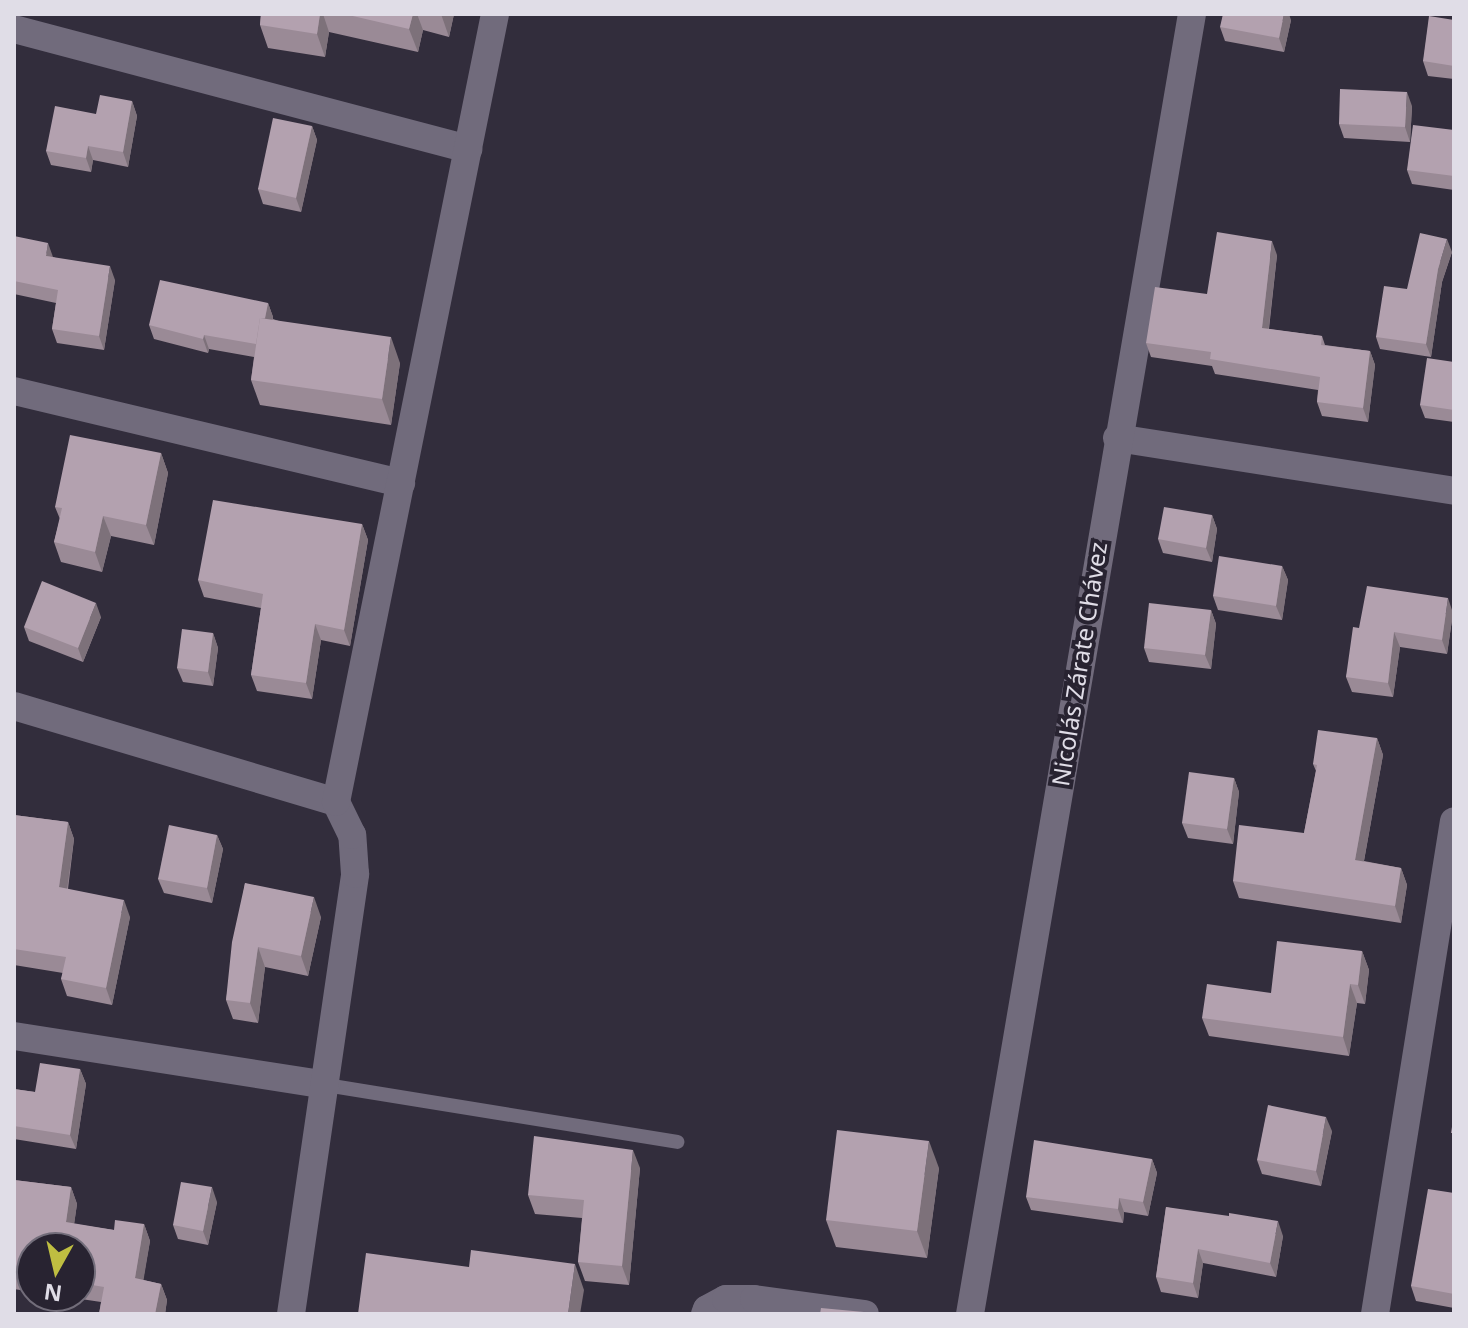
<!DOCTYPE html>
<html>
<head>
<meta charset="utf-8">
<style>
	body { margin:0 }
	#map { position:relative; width:1468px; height:1328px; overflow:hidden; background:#322d3c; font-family:"Noto Sans",sans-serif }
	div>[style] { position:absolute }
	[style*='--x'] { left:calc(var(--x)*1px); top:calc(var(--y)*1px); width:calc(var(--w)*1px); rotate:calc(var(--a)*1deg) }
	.service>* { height:14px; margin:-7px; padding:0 7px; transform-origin:7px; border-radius:7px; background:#716b7c }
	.minor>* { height:28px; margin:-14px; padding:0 14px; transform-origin:14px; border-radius:14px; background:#716b7c }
	.wall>* { inset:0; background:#9a8a96 }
	.shaded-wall>* { inset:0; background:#7d717a }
	.building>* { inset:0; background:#b3a1af }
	span { translate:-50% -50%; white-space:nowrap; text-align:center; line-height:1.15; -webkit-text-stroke:8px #282331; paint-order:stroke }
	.street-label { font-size:24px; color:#e0dde7 }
	.frame { position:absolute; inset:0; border:16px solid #e0dde7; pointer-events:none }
	.north { position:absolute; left:16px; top:1232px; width:80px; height:80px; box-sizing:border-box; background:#282331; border:2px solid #726d7a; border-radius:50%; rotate:188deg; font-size:22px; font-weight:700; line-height:32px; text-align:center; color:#e0dde7 }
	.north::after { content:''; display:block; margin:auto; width:28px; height:36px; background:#bfbe41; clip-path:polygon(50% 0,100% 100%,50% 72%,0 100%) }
</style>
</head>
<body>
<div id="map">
	<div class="service">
		<div style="--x:326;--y:1085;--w:356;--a:9.2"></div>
	</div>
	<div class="minor">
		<div style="--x:14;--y:29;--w:470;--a:14.8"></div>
		<div style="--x:14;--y:391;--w:398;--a:13.4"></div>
		<div style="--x:1117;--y:438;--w:341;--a:8.9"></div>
		<div style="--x:14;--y:706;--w:336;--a:16.6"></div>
		<div style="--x:14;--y:1036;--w:316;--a:8.9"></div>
		<div style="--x:291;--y:1314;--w:445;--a:-81.7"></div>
		<div style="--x:355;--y:874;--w:39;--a:-94"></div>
		<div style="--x:352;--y:835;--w:37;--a:-116"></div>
		<div style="--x:336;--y:802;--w:804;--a:-78.59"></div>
		<div style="--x:705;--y:1314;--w:5;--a:-68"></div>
		<div style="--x:707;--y:1309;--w:21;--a:-28"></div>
		<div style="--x:726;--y:1299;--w:28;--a:0"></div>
		<div style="--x:754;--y:1299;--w:112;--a:7.7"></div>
		<div style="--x:970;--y:1314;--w:1319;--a:-80.31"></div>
		<div style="--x:1375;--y:1314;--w:499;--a:-80.9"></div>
	</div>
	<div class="wall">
		<div style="clip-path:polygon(261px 14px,454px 14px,449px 37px,423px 30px,418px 52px,329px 32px,325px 57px,268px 48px,260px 25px)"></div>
		<div style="clip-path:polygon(1291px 20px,1284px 52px,1225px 41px,1220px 27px)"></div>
		<div style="clip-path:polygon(1454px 20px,1454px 79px,1428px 76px,1423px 61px)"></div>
		<div style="clip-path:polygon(132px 101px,137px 116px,128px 167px,93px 160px,91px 172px,51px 165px,46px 151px,96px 114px)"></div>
		<div style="clip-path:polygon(1412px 106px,1410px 142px,1344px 138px,1339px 124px)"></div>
		<div style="clip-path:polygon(312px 126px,317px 140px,301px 212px,263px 204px,258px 189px)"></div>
		<div style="clip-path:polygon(1454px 130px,1454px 190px,1412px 184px,1407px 170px)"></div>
		<div style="clip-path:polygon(14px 236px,53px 257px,115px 280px,104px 350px,57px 343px,52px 329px,56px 303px,14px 294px)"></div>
		<div style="clip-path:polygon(1452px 252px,1442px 282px,1431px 357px,1380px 349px,1376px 337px,1407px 289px)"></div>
		<div style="clip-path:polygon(1277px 255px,1269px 329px,1322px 336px,1325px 345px,1370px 351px,1375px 365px,1368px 422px,1322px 416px,1317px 402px,1318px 390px,1215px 374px,1212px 366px,1151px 357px,1146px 343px,1207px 294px)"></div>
		<div style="clip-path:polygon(268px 303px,273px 317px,273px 319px,400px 363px,391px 425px,260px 405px,251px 380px,254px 357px,209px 349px,208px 353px,154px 339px,149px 325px)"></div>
		<div style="clip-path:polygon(1454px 362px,1454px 422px,1425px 418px,1420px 405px)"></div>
		<div style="clip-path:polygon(161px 453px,168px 473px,154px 545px,111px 536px,102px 572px,61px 562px,54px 542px,60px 519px,55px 507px)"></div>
		<div style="clip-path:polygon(1212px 515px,1217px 529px,1212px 562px,1163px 553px,1158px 539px)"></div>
		<div style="clip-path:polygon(362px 524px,368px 540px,350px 646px,321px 640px,312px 699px,257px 691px,251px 675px,261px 608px,204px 597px,198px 580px)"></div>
		<div style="clip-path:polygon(1282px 566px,1288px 580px,1282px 620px,1218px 610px,1213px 596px)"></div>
		<div style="clip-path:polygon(1211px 610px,1216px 624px,1211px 669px,1149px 662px,1144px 648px)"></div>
		<div style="clip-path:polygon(1453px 613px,1447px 654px,1400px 647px,1393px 697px,1352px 692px,1346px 677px,1359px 628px)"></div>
		<div style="clip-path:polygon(101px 617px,83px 662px,29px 641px,24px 627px)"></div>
		<div style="clip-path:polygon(213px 633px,218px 648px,213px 686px,183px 682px,177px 668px)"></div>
		<div style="clip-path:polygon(1377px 738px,1383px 755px,1364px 861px,1401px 868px,1407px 885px,1401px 923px,1239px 898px,1233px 881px,1304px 833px,1316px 771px,1313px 764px)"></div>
		<div style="clip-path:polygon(1234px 778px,1239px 792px,1233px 844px,1188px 838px,1182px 823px)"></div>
		<div style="clip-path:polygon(14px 815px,68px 822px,74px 839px,68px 889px,130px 917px,112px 1005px,67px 996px,61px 979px,63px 973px,14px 965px)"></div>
		<div style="clip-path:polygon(217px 835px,223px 849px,212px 903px,164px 893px,158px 879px)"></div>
		<div style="clip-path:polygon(245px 883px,321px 917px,308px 976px,265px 967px,258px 1023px,233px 1019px,226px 1000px)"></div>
		<div style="clip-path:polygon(1362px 951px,1369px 970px,1365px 1004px,1357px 1003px,1349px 1056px,1209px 1036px,1202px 1018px,1271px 993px)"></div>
		<div style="clip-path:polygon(80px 1069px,86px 1084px,76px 1149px,14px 1139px,14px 1089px,35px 1092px)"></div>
		<div style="clip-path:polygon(1332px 1131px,1321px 1186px,1262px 1174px,1257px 1160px)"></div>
		<div style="clip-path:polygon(1152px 1159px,1157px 1173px,1148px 1216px,1124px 1212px,1123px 1223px,1031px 1210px,1026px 1197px)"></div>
		<div style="clip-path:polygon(640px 1168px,629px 1285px,585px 1281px,578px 1262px,582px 1218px,535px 1214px,528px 1195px)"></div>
		<div style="clip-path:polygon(939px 1168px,927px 1258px,836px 1247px,826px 1220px)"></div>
		<div style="clip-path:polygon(14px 1180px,71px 1187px,77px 1204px,74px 1224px,114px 1230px,144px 1224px,150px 1241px,143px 1280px,161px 1284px,167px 1300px,165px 1314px,99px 1314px,101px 1302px,61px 1296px,80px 1296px,80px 1248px,32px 1248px,32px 1292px,14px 1289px)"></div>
		<div style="clip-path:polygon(1454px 1193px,1454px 1308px,1416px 1301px,1411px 1286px)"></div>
		<div style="clip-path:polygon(217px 1202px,208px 1245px,178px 1239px,173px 1225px)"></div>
		<div style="clip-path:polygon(1166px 1207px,1283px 1236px,1276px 1277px,1203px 1263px,1198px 1298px,1161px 1292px,1156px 1277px)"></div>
	</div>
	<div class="shaded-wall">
		<div style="clip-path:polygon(320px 14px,323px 14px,329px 32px,325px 57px,317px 34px)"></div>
		<div style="clip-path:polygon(413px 14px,417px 14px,423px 30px,418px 52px,409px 29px)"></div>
		<div style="clip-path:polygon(441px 14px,454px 14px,449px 37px)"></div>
		<div style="clip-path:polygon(1284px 14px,1289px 14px,1291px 20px,1284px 52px,1279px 38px)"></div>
		<div style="clip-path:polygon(1407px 92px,1412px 106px,1410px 142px,1405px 127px)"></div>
		<div style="clip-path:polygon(132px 101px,137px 116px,128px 167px,123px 152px)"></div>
		<div style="clip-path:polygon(312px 126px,317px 140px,301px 212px,296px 198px)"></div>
		<div style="clip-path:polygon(88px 146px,93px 160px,91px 172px,86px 158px)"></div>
		<div style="clip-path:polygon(1447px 239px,1452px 252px,1442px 282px,1431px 357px,1426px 344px,1438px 269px)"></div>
		<div style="clip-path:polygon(1272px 241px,1277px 255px,1267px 343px,1262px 328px)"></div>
		<div style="clip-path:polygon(48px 243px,53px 257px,46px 256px)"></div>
		<div style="clip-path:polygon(110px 266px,115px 280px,104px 350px,99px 336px)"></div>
		<div style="clip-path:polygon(268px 303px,273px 317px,266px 359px,260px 345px)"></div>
		<div style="clip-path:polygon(204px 335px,209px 349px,208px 353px,203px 339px)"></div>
		<div style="clip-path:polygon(391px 337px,400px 363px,391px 425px,382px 399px)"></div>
		<div style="clip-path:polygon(1370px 351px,1375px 365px,1368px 422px,1363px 408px)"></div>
		<div style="clip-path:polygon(161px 453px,168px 473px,154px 545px,146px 525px)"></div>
		<div style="clip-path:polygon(1212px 515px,1217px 529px,1212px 562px,1206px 548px)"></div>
		<div style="clip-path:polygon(103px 516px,111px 536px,102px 572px,95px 552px)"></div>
		<div style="clip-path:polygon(362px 524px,368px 540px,350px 646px,344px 630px)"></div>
		<div style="clip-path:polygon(1282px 566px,1288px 580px,1282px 620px,1276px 606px)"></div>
		<div style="clip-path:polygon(1448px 598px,1453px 613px,1447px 654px,1442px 640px)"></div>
		<div style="clip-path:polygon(96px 603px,101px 617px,83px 662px,78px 648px)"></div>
		<div style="clip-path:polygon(1211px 610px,1216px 624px,1211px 669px,1205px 655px)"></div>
		<div style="clip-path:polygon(315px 624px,321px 640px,312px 699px,306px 683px)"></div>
		<div style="clip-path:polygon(1394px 632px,1400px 647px,1393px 697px,1388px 683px)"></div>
		<div style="clip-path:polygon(213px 633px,218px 648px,213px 686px,208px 672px)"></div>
		<div style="clip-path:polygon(1377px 738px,1383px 755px,1361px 877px,1355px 860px)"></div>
		<div style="clip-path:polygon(1234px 778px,1239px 792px,1233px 844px,1227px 829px)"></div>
		<div style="clip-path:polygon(68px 822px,74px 839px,65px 904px,59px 887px)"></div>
		<div style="clip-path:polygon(217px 835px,223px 849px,212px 903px,207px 888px)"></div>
		<div style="clip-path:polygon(1401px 868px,1407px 885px,1401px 923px,1395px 906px)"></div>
		<div style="clip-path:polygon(314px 897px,321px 917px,308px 976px,301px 956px)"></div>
		<div style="clip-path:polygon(124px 900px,130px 917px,112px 1005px,106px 988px)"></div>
		<div style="clip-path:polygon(258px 947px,265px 967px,258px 1023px,250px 1003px)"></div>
		<div style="clip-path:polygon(1362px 951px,1369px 970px,1365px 1004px,1358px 985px)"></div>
		<div style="clip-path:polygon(1350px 984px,1357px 1003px,1349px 1056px,1343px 1037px)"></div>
		<div style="clip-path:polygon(80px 1069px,86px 1084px,76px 1149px,70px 1135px)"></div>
		<div style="clip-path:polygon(1326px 1117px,1332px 1131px,1321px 1186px,1316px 1171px)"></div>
		<div style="clip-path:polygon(929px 1141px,939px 1168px,927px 1258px,917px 1231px)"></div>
		<div style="clip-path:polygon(633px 1150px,640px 1168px,629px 1285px,622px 1266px)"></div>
		<div style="clip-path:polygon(1152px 1159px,1157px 1173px,1148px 1216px,1143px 1202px)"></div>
		<div style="clip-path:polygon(71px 1187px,77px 1204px,72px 1239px,66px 1222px)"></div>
		<div style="clip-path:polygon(212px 1187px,217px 1202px,208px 1245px,203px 1231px)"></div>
		<div style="clip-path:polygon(1119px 1198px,1124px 1212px,1123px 1223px,1118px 1209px)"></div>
		<div style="clip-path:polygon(1278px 1221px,1283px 1236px,1276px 1277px,1270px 1263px)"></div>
		<div style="clip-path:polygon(144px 1224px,150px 1241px,141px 1295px,135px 1278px)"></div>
		<div style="clip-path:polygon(1198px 1249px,1203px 1263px,1198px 1298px,1193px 1283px)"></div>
		<div style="clip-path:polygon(575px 1264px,584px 1290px,580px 1314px,568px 1314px)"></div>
		<div style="clip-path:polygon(161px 1284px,167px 1300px,165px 1314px,155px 1314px)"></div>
	</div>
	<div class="building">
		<div style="clip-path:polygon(261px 14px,320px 14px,317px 34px,260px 25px)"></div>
		<div style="clip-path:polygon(344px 14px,413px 14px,409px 29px)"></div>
		<div style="clip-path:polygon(1223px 14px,1284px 14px,1279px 38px,1220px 27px)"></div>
		<div style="clip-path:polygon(1429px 16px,1454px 20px,1454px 66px,1423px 61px)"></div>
		<div style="clip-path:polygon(1340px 89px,1407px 92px,1405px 127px,1339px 124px)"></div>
		<div style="clip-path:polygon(100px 95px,132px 101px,123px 152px,88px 146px,86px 158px,46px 151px,55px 106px,96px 114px)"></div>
		<div style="clip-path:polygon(273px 118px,312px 126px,296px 198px,258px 189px)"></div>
		<div style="clip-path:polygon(1413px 125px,1454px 130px,1454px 176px,1407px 170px)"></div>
		<div style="clip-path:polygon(1217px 232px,1272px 241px,1262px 328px,1322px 336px,1321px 345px,1370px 351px,1363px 408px,1317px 402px,1320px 377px,1210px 359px,1211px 352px,1146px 343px,1155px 287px,1207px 294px)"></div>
		<div style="clip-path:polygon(1420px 233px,1447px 239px,1438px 269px,1426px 344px,1376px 337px,1384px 286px,1407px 289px)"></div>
		<div style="clip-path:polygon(14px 236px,48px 243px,46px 256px,110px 266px,99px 336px,52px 329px,58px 290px,14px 281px)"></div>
		<div style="clip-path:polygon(160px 280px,268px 303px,265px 318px,260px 318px,256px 344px,204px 335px,203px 339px,149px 325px)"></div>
		<div style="clip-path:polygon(260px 318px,391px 337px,382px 399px,251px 380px)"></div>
		<div style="clip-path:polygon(1427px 358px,1454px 362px,1454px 410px,1420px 405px)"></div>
		<div style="clip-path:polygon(70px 435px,161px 453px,146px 525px,103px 516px,95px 552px,54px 542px,62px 508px,55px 507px)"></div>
		<div style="clip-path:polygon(213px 500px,362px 524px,344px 630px,315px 624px,306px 683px,251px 675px,263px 594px,198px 580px)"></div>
		<div style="clip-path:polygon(1164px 507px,1212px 515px,1206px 548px,1158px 539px)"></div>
		<div style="clip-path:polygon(1219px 556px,1282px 566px,1276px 606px,1213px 596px)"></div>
		<div style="clip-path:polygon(42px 581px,96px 603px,78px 648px,24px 627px)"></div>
		<div style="clip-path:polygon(1367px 586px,1448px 598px,1442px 640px,1394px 632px,1388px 683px,1346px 677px,1353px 627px,1359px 628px)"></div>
		<div style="clip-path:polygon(1149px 603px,1211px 610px,1205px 655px,1144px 648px)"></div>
		<div style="clip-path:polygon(182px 629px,213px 633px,208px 672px,177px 668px)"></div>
		<div style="clip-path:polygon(1318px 730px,1377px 738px,1355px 860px,1401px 868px,1395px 906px,1233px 881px,1239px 825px,1304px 833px,1317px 765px,1313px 764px)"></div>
		<div style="clip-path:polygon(1189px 772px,1234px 778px,1227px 829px,1182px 823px)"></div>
		<div style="clip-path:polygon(14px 815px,68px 822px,59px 887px,124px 900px,106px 988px,61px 979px,66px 957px,14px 949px)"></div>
		<div style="clip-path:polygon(169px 825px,217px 835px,207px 888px,158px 879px)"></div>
		<div style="clip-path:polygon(245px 883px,314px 897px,301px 956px,258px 947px,250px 1003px,226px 1000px,232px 942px)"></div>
		<div style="clip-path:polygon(1277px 941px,1362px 951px,1358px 985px,1350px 984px,1343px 1037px,1202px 1018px,1207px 984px,1271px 993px)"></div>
		<div style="clip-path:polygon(40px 1063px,80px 1069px,70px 1135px,14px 1126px,14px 1089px,35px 1092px)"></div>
		<div style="clip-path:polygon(1268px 1105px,1326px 1117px,1316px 1171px,1257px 1160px)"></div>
		<div style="clip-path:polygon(1454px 1115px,1454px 1133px,1451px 1133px)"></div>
		<div style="clip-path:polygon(837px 1130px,929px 1141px,917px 1231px,826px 1220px)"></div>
		<div style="clip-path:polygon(534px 1136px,633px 1150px,622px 1266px,578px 1262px,584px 1200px,528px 1195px)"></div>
		<div style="clip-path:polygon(1034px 1140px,1152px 1159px,1143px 1202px,1119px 1198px,1118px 1209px,1026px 1197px)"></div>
		<div style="clip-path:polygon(14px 1180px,71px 1187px,66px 1222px,114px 1230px,115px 1220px,144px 1224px,135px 1278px,161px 1284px,155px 1314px,99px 1314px,104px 1287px,80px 1283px,80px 1248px,32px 1248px,32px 1276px,14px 1273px)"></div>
		<div style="clip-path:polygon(181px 1182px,212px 1187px,203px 1231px,173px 1225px)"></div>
		<div style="clip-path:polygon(1428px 1189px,1454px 1193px,1454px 1294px,1411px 1286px)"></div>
		<div style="clip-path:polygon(1166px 1207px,1229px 1216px,1229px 1213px,1278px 1221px,1270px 1263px,1198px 1249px,1193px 1283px,1156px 1277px)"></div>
		<div style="clip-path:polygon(471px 1250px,575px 1264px,568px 1314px,358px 1314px,366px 1253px,469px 1267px)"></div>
		<div style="clip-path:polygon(821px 1308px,864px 1312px,864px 1314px,820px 1314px)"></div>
	</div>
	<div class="street-label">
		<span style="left:1079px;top:664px;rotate:-81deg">Nicolás Zárate Chávez</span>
	</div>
	<div class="frame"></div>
	<div class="north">N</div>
</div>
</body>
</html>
